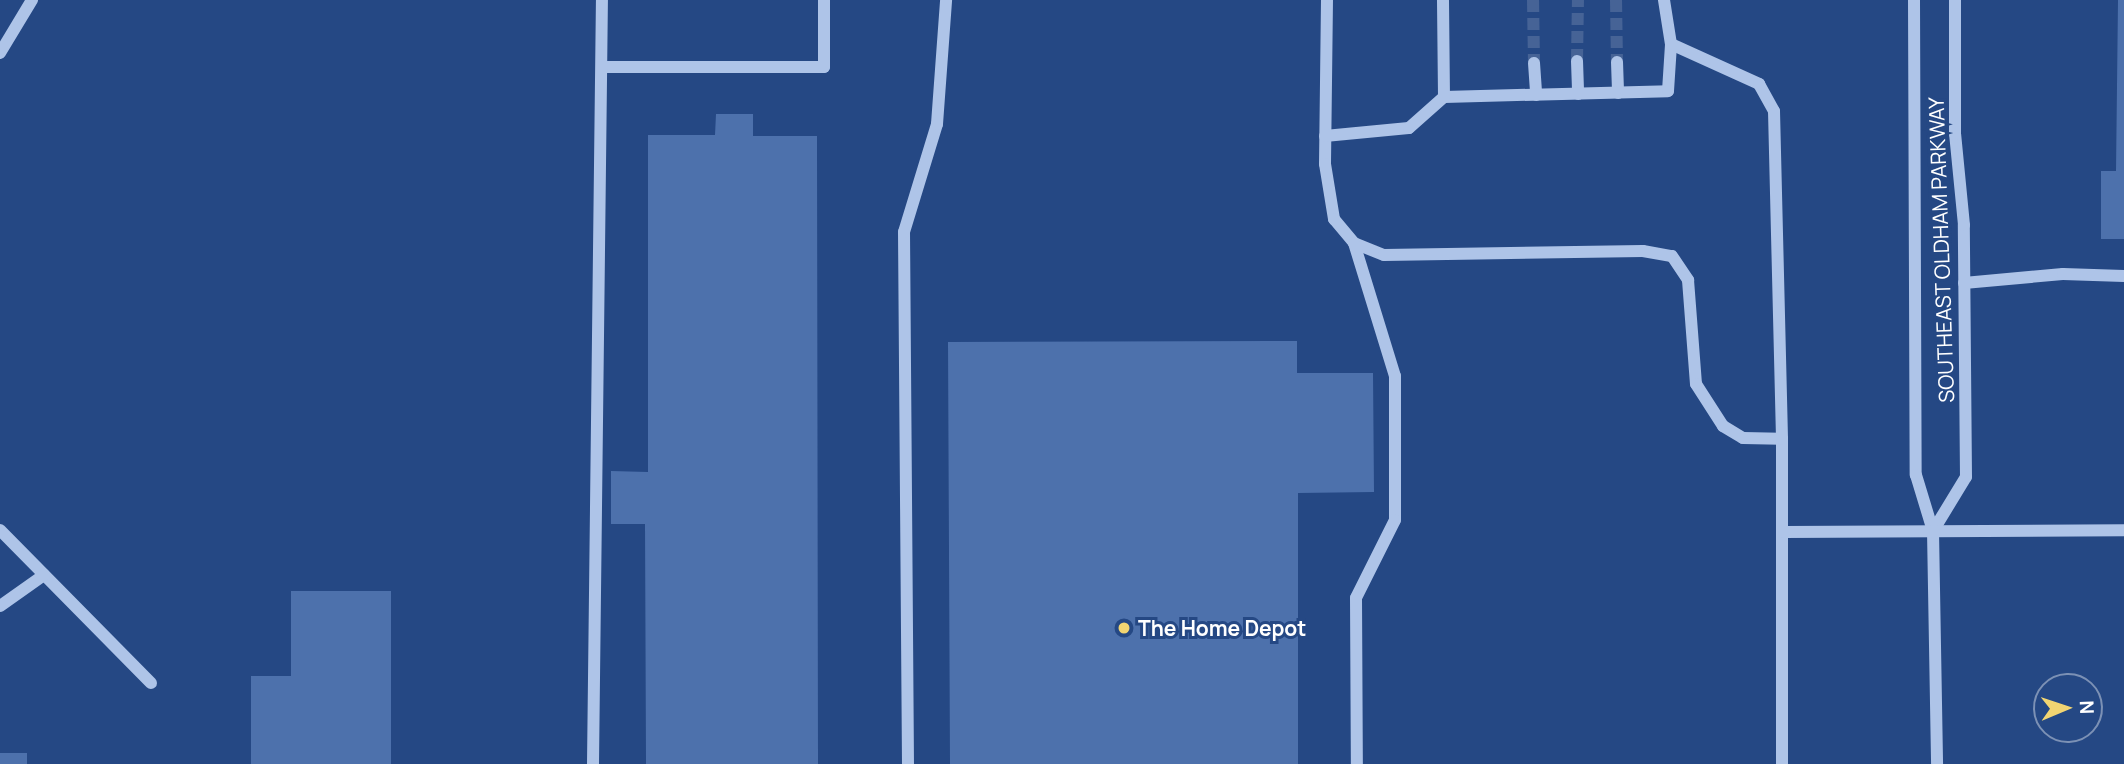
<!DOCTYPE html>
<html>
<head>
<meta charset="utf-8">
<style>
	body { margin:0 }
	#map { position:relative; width:2124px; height:764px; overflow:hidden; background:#254884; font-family:Manrope,sans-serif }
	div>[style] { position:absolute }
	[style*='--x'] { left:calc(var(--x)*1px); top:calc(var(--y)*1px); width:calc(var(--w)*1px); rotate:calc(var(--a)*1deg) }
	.building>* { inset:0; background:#4d71ac }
	.minor-tunnel>* { height:12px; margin-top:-6px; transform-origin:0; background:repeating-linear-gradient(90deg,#466396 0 12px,transparent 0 18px) }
	.minor>* { height:12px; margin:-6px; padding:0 6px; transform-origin:6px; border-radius:6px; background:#aec4e8 }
	.dots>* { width:19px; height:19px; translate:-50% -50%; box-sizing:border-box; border:4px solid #254884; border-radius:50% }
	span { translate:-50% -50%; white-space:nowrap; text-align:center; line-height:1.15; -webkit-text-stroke:6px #254884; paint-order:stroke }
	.street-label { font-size:21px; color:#fff }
	.poi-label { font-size:21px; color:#fff; font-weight:700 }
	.left { translate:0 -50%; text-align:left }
	.north { position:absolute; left:2033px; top:673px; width:70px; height:70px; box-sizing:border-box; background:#254884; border:2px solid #7c91b5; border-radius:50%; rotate:88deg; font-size:19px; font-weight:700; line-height:28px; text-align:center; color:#fff }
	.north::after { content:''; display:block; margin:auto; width:24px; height:32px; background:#f2d572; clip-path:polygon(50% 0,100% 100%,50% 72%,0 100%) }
</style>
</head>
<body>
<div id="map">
	<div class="building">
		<div style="clip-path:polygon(2118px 0,2124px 0,2124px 239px,2101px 239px,2101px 171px,2116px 171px)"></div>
		<div style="clip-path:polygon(716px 114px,753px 114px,753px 136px,817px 136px,818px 764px,646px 764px,645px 524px,611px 524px,611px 471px,648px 472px,648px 135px,715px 135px)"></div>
		<div style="clip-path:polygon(1297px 341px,1297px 373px,1373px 373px,1374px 492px,1298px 493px,1298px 764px,950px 764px,948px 342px)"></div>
		<div style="clip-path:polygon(291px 591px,391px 591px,391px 764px,251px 764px,251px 676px,291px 676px)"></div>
		<div style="clip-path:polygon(0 753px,27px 753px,27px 764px,0 764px)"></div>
	</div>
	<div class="minor-tunnel">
		<div style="--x:1533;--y:0;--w:63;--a:89.1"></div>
		<div style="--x:1616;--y:0;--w:62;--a:89.1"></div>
		<div style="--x:1577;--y:61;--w:61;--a:-89.1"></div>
	</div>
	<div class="minor">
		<div style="--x:1327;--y:0;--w:164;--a:90.7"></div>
		<div style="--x:1325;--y:164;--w:56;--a:80.7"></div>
		<div style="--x:1334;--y:219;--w:31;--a:50"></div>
		<div style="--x:1354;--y:243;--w:32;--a:22"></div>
		<div style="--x:1384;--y:255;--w:259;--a:-0.9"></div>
		<div style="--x:1643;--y:251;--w:29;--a:10"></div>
		<div style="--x:1672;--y:256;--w:29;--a:56"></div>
		<div style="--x:1688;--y:280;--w:104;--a:85.6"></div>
		<div style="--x:1696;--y:384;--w:50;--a:57.3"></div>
		<div style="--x:1723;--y:426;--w:23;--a:31"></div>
		<div style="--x:1743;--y:438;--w:39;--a:1"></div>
		<div style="--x:1782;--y:439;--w:325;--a:90"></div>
		<div style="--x:1664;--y:0;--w:45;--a:81"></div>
		<div style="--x:1671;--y:44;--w:97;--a:24.4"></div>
		<div style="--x:1759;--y:84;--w:31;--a:61"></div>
		<div style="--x:1774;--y:111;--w:328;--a:88.6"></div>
		<div style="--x:1914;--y:0;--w:475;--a:89.8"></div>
		<div style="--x:1916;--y:475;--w:59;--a:73.1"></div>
		<div style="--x:1933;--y:531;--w:233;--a:89"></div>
		<div style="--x:0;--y:53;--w:62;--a:-58.9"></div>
		<div style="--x:1577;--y:61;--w:33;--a:88"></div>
		<div style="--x:1617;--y:62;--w:31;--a:88"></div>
		<div style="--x:1534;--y:63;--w:32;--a:86"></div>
		<div style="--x:603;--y:67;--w:221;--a:0"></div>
		<div style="--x:824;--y:67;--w:67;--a:-90"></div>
		<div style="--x:1444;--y:97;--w:224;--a:-1.5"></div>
		<div style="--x:1668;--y:91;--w:47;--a:-86.3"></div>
		<div style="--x:1325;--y:136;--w:84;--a:-5.4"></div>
		<div style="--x:1409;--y:128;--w:47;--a:-41.5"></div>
		<div style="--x:1444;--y:97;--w:97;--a:-90.6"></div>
		<div style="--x:1354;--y:243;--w:139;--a:72.9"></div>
		<div style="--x:1395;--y:376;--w:144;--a:90"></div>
		<div style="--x:1395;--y:520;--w:87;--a:116.6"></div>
		<div style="--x:1356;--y:598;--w:166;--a:89.7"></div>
		<div style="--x:1964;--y:283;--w:99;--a:-5.2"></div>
		<div style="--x:2063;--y:274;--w:61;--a:1.9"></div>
		<div style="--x:0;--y:530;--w:215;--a:45.4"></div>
		<div style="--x:1933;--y:531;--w:63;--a:-58.6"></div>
		<div style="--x:1966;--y:477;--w:252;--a:-90.5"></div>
		<div style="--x:1964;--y:225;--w:91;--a:-95.6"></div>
		<div style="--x:1955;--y:134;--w:134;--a:-90"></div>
		<div style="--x:1784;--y:532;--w:340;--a:-0.3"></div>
		<div style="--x:0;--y:606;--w:54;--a:-35.2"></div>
		<div style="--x:593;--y:764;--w:764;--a:-89.33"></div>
		<div style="--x:908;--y:764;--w:532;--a:-90.43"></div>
		<div style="--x:904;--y:232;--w:113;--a:-73"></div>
		<div style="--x:937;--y:124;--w:124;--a:-85.8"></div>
	</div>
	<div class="dots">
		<div style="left:1124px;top:628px;background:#f2d572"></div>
	</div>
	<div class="street-label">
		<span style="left:1941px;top:250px;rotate:-92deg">SOUTHEAST OLDHAM PARKWAY</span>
	</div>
	<div class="poi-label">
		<span class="left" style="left:1138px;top:628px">The Home Depot</span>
	</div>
	<div class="north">N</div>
</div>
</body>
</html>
